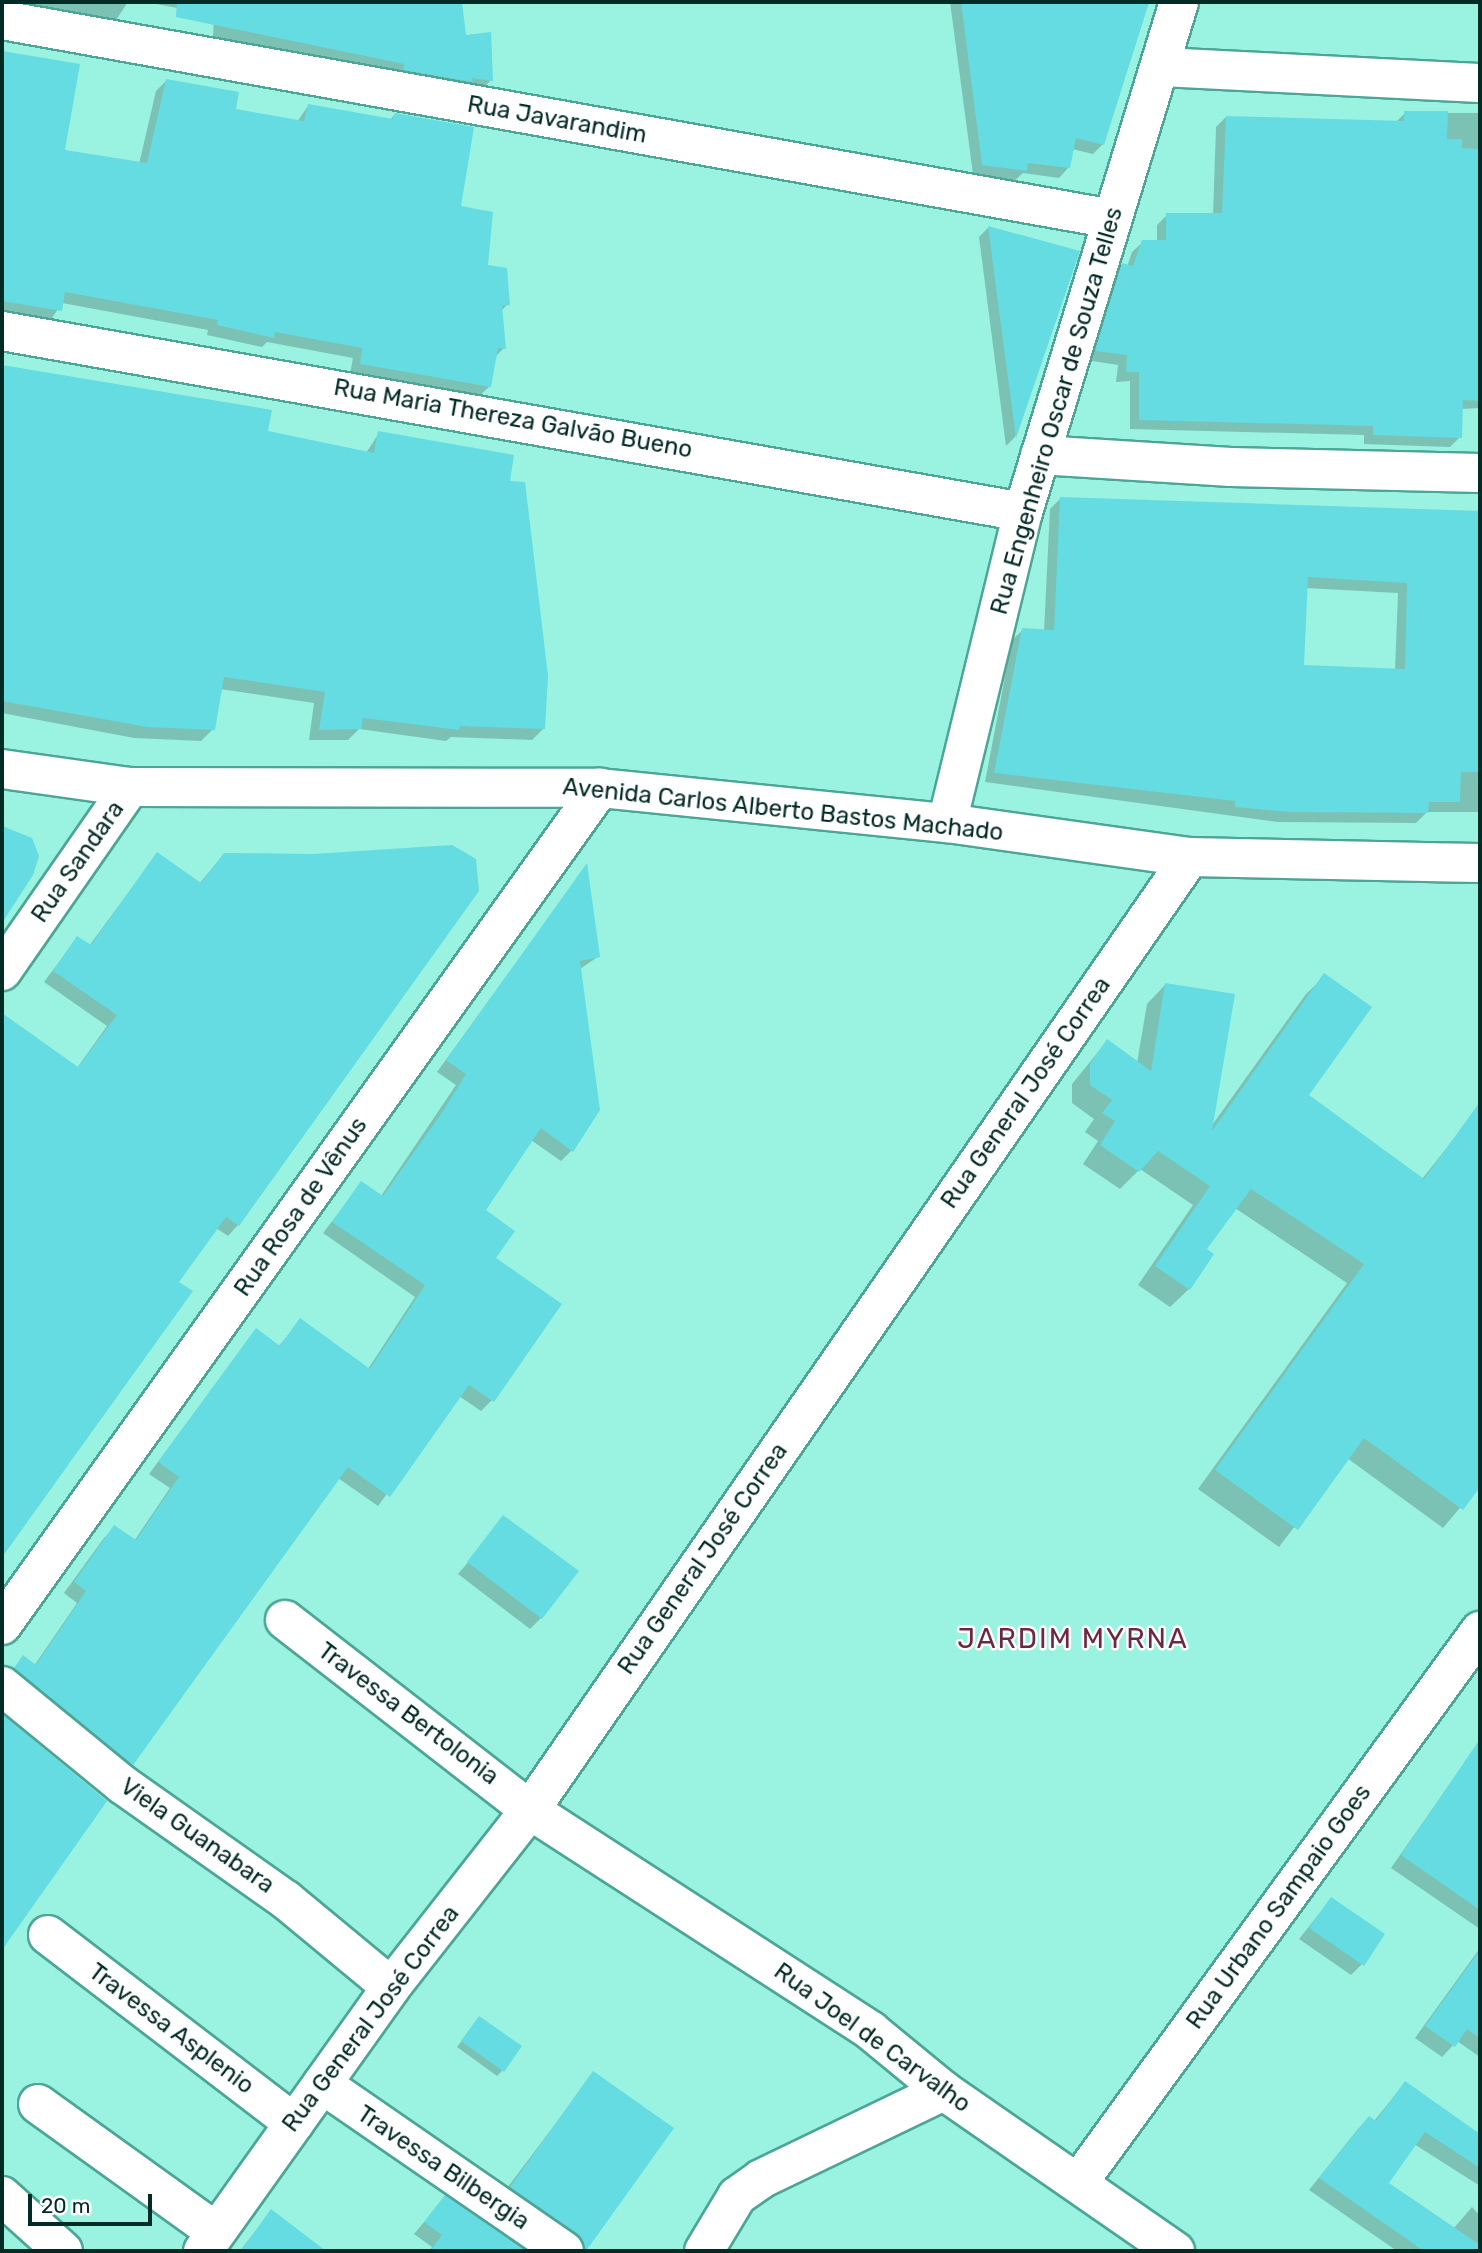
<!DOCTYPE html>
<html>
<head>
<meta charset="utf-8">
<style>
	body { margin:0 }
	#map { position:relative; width:1482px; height:2253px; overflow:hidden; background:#9af2e1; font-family:Rubik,sans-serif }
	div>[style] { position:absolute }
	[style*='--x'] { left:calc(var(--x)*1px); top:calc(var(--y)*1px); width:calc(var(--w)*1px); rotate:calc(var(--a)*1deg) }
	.shadow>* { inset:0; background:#0003 }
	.building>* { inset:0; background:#65dbe2 }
	.roads { filter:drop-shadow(2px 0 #4ca596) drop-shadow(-2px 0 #4ca596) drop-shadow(0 2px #4ca596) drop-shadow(0 -2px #4ca596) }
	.minor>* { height:38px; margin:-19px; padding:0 19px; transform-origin:19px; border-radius:19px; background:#fff }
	span { translate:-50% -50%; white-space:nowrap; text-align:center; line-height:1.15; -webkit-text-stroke:5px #fff; paint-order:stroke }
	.street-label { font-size:24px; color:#032b25 }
	.quarter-label { font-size:28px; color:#6c2841; letter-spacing:2px }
	.frame { position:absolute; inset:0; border:4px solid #032b25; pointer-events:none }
	.scale { position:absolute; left:28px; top:2194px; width:124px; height:32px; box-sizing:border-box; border:4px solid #032b25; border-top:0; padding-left:9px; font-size:21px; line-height:24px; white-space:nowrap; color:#032b25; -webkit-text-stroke:5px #fff; paint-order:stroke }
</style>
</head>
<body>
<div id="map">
	<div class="shadow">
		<div style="clip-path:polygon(19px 2px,128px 2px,116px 20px)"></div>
		<div style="clip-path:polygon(146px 2px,460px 2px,465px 36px,491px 80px,481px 90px,213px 37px,214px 15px)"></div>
		<div style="clip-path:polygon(950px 2px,1149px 2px,1103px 144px,1093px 154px,1072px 149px,1069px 167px,1059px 178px,1023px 173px,1015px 180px,973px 174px)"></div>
		<div style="clip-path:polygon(2px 54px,78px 66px,63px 151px,139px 164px,156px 91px,167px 80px,234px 110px,297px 122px,308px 106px,389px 121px,395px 114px,459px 207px,508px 304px,500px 312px,504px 348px,494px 358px,490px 386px,479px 396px,350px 374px,353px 358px,267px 342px,262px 347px,207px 335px,208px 330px,62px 303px,50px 321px,2px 312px)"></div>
		<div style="clip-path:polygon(1405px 113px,1480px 113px,1480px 408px,1461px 409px,1460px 437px,1450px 447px,1364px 444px,1364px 435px,1130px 429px,1130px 381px,1116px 382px,1118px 365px,1086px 360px,1112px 275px,1122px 265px,1127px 267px,1132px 252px,1143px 242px,1157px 242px,1157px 225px,1167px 215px,1213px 215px,1216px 127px,1226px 117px,1395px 123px)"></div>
		<div style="clip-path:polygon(989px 227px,1078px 253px,1015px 437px,1006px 446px,979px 237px)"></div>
		<div style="clip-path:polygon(2px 366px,270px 411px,266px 432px,366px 453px,379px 433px,508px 482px,544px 728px,532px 740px,451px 737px,446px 741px,359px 729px,348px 740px,309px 740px,314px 703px,220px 689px,213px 729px,201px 741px,134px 738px,2px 713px)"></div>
		<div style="clip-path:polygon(evenodd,1060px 499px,1480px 514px,1480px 812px,1427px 812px,1416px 823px,1278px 822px,985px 782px,1012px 640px,1023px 630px,1044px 631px,1050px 509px,1060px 499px,1306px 588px,1398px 593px,1395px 670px,1302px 667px,1306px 588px)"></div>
		<div style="clip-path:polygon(157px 854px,199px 884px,224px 854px,238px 1225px,228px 1236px,216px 1228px,177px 1282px,191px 1292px,2px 1557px,2px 1015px,77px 1068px,107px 1026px,44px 982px,77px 938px,89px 946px)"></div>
		<div style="clip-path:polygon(586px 867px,599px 956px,580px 969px,572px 1150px,561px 1161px,531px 1140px,483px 1211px,493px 1259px,492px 1400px,481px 1411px,459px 1396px,378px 1506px,338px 1478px,121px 1775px,9px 1683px,28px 1661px,34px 1666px,77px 1603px,64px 1593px,104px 1538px,115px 1527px,134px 1541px,170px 1488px,149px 1474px,256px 1330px,278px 1347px,301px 1320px,368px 1369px,415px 1297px,323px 1233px,362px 1183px,381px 1196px,456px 1085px,437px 1072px)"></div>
		<div style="clip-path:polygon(1325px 976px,1307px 1096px,1422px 1179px,1480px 1106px,1480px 1484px,1443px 1528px,1347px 1458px,1279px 1547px,1198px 1489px,1347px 1283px,1235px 1208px,1204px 1249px,1189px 1289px,1170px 1307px,1138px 1285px,1193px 1205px,1140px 1169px,1120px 1189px,1083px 1164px,1098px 1141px,1085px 1132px,1094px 1119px,1072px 1103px,1072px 1084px,1107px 1041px,1137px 1063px,1147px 1004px,1165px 985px,1210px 1128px,1306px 994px)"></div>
		<div style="clip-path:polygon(495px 1531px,541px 1618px,530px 1629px,458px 1574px)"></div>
		<div style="clip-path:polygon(2px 1716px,105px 1801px,2px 1948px)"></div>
		<div style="clip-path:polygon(1480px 1741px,1480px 1929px,1391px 1868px)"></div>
		<div style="clip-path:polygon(1331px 1899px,1362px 1964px,1351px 1975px,1299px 1939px)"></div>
		<div style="clip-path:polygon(1480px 1948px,1480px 2057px,1457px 2041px,1442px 2057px,1415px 2038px)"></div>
		<div style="clip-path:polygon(479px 2018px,502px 2071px,497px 2076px,457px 2047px)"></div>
		<div style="clip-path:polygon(593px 2074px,671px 2128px,585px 2251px,561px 2251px,495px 2204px)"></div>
		<div style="clip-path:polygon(1405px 2083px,1480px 2137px,1480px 2186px,1414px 2144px,1387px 2183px,1453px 2229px,1472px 2207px,1480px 2216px,1480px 2251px,1397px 2251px,1309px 2190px,1358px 2129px,1369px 2118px,1374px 2121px)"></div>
		<div style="clip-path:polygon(445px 2197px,523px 2251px,429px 2251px,432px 2247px,414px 2234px)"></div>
		<div style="clip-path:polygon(271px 2211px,323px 2251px,240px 2251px)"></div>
	</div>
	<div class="building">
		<div style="clip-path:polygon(177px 2px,462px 2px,466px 35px,491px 32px,493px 81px,472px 78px,473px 82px,403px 70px,404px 64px,176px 17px)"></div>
		<div style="clip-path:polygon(961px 2px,1149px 2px,1104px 145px,1076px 138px,1070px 168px,1028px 163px,1027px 171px,982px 165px)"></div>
		<div style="clip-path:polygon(2px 51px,80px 64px,65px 150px,147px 163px,166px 79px,239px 92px,236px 109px,304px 121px,308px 104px,393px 119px,395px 113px,474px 127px,461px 206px,493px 212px,488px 265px,507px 268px,510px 305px,502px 306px,506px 349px,498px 348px,491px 387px,360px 364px,362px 348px,275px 332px,274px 338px,217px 325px,218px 320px,65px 292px,62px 311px,2px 301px)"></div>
		<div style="clip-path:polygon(1404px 111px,1448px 111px,1447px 139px,1462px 139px,1462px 148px,1480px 149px,1480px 401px,1463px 400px,1462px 438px,1373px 435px,1373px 426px,1139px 420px,1139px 372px,1126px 372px,1127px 355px,1095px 351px,1122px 263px,1133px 266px,1142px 240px,1166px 240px,1166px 213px,1222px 213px,1226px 116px,1404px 121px)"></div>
		<div style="clip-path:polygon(988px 226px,1080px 251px,1016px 438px,999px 311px)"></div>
		<div style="clip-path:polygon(2px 365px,272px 410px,268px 431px,374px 453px,378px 431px,514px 455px,510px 481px,525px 482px,548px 676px,545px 729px,460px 726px,459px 730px,363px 718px,361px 729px,319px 730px,325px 692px,224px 677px,215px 730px,147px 727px,2px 701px)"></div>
		<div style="clip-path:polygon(evenodd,1060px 497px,1480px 511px,1480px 772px,1461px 772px,1460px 802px,1429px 802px,1428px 813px,1289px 812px,1235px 807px,1235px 801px,994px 773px,1022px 628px,1054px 630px,1060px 497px,1308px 577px,1407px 583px,1405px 669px,1304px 665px,1308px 577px)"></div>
		<div style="clip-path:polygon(2px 826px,32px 838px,39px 856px,33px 875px,2px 923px)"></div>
		<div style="clip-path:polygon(452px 845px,476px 859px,479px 891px,239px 1226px,226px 1217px,179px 1282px,193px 1291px,2px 1557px,2px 1013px,78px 1067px,117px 1015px,53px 971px,77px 936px,91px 945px,157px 852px,201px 883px,224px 853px,313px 854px)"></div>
		<div style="clip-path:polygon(587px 863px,600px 957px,580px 961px,600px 1110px,573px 1152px,541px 1128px,486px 1210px,515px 1231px,496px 1258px,562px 1304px,494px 1402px,469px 1385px,390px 1497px,348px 1467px,133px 1765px,14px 1668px,23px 1655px,36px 1665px,86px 1591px,74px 1582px,114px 1525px,136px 1540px,179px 1477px,158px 1462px,256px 1328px,280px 1346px,300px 1318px,370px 1369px,425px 1285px,332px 1222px,361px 1181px,383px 1196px,443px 1111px,466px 1074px,446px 1060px)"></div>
		<div style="clip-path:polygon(1324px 973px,1372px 1007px,1309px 1095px,1424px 1179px,1480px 1102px,1480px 1487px,1463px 1510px,1364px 1438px,1298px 1530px,1215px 1470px,1364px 1264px,1251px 1189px,1207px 1249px,1214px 1254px,1190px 1290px,1155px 1266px,1210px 1186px,1158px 1151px,1139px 1172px,1100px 1145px,1115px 1121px,1102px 1113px,1112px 1100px,1090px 1085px,1090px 1064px,1107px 1039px,1151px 1071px,1165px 983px,1235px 994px,1212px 1131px)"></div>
		<div style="clip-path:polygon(503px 1515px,579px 1571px,542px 1619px,467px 1562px)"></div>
		<div style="clip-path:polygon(2px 1714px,107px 1801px,2px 1950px)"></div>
		<div style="clip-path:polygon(1480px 1739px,1480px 1910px,1401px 1855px)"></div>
		<div style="clip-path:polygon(1331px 1897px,1385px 1934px,1364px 1966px,1309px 1928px)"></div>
		<div style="clip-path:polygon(1480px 1950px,1480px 2038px,1467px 2029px,1455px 2047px,1425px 2026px)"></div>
		<div style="clip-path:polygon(479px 2016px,522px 2046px,504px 2072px,461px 2041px)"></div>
		<div style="clip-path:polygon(593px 2071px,674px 2128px,586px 2251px,576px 2233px,510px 2187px)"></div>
		<div style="clip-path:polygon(1405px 2081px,1480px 2134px,1480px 2168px,1425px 2132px,1389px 2183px,1480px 2245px,1480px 2251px,1424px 2251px,1319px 2178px,1369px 2116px,1376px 2121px)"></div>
		<div style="clip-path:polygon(445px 2195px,526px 2251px,430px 2251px,442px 2235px,424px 2222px)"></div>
		<div style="clip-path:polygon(271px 2209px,326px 2251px,241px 2251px)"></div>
	</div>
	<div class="roads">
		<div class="minor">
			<div style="--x:2;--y:20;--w:1128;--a:10.16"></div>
			<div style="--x:1161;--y:67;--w:319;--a:2.9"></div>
			<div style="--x:2;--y:331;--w:1037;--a:10.05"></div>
			<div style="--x:1040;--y:455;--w:191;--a:3.6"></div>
			<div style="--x:1231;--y:467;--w:249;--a:1.4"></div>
			<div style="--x:2;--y:769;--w:129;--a:8"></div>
			<div style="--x:130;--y:787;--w:470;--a:0.1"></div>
			<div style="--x:600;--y:788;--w:349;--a:5.8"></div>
			<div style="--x:947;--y:823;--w:245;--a:8"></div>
			<div style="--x:1190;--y:857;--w:290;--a:1.2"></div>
			<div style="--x:947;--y:823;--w:320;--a:-76.3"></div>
			<div style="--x:1023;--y:512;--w:533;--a:-72.99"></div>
			<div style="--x:2;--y:971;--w:224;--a:-55.2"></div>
			<div style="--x:285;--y:1620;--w:310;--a:37.8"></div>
			<div style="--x:530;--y:1810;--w:406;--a:32.9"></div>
			<div style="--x:871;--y:2031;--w:94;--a:39.4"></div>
			<div style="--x:944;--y:2091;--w:281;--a:34.7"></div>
			<div style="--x:2;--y:1625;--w:1029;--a:-54.46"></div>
			<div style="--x:2;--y:1686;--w:156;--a:39.3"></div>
			<div style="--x:123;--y:1785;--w:199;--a:35.2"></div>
			<div style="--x:286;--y:1900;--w:136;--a:39.6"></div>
			<div style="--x:48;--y:1935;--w:310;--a:37.4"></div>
			<div style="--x:322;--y:2084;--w:294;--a:34.6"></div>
			<div style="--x:38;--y:2104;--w:219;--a:35.7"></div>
			<div style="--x:1078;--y:2183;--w:683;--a:-53.94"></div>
			<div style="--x:2;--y:2196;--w:82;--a:42"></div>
			<div style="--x:203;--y:2251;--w:324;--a:-54.5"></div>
			<div style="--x:391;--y:1987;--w:225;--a:-51.9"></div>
			<div style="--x:530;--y:1810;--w:1159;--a:-55.3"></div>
			<div style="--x:704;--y:2251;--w:64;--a:-59"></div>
			<div style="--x:737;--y:2196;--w:29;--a:-35"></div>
			<div style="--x:761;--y:2179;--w:203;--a:-25.7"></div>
		</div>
	</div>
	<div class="street-label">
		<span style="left:557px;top:120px;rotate:10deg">Rua Javarandim</span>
		<span style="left:1057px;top:411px;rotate:-74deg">Rua Engenheiro Oscar de Souza Telles</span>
		<span style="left:513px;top:419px;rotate:10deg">Rua Maria Thereza Galvão Bueno</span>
		<span style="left:783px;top:810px;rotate:6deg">Avenida Carlos Alberto Bastos Machado</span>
		<span style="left:78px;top:862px;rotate:-55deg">Rua Sandara</span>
		<span style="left:1026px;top:1093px;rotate:-55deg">Rua General José Correa</span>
		<span style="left:301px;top:1207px;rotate:-55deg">Rua Rosa de Vênus</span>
		<span style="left:703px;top:1559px;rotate:-55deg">Rua General José Correa</span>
		<span style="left:408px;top:1714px;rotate:37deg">Travessa Bertolonia</span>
		<span style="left:197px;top:1836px;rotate:35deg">Viela Guanabara</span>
		<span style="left:1279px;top:1907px;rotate:-54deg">Rua Urbano Sampaio Goes</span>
		<span style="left:371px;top:2019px;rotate:-53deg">Rua General José Correa</span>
		<span style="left:171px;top:2029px;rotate:37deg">Travessa Asplenio</span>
		<span style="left:872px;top:2038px;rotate:36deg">Rua Joel de Carvalho</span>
		<span style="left:443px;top:2168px;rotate:34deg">Travessa Bilbergia</span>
	</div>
	<div class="quarter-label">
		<span style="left:1073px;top:1639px">JARDIM MYRNA</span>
	</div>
	<div class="frame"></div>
	<div class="scale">20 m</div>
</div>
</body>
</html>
